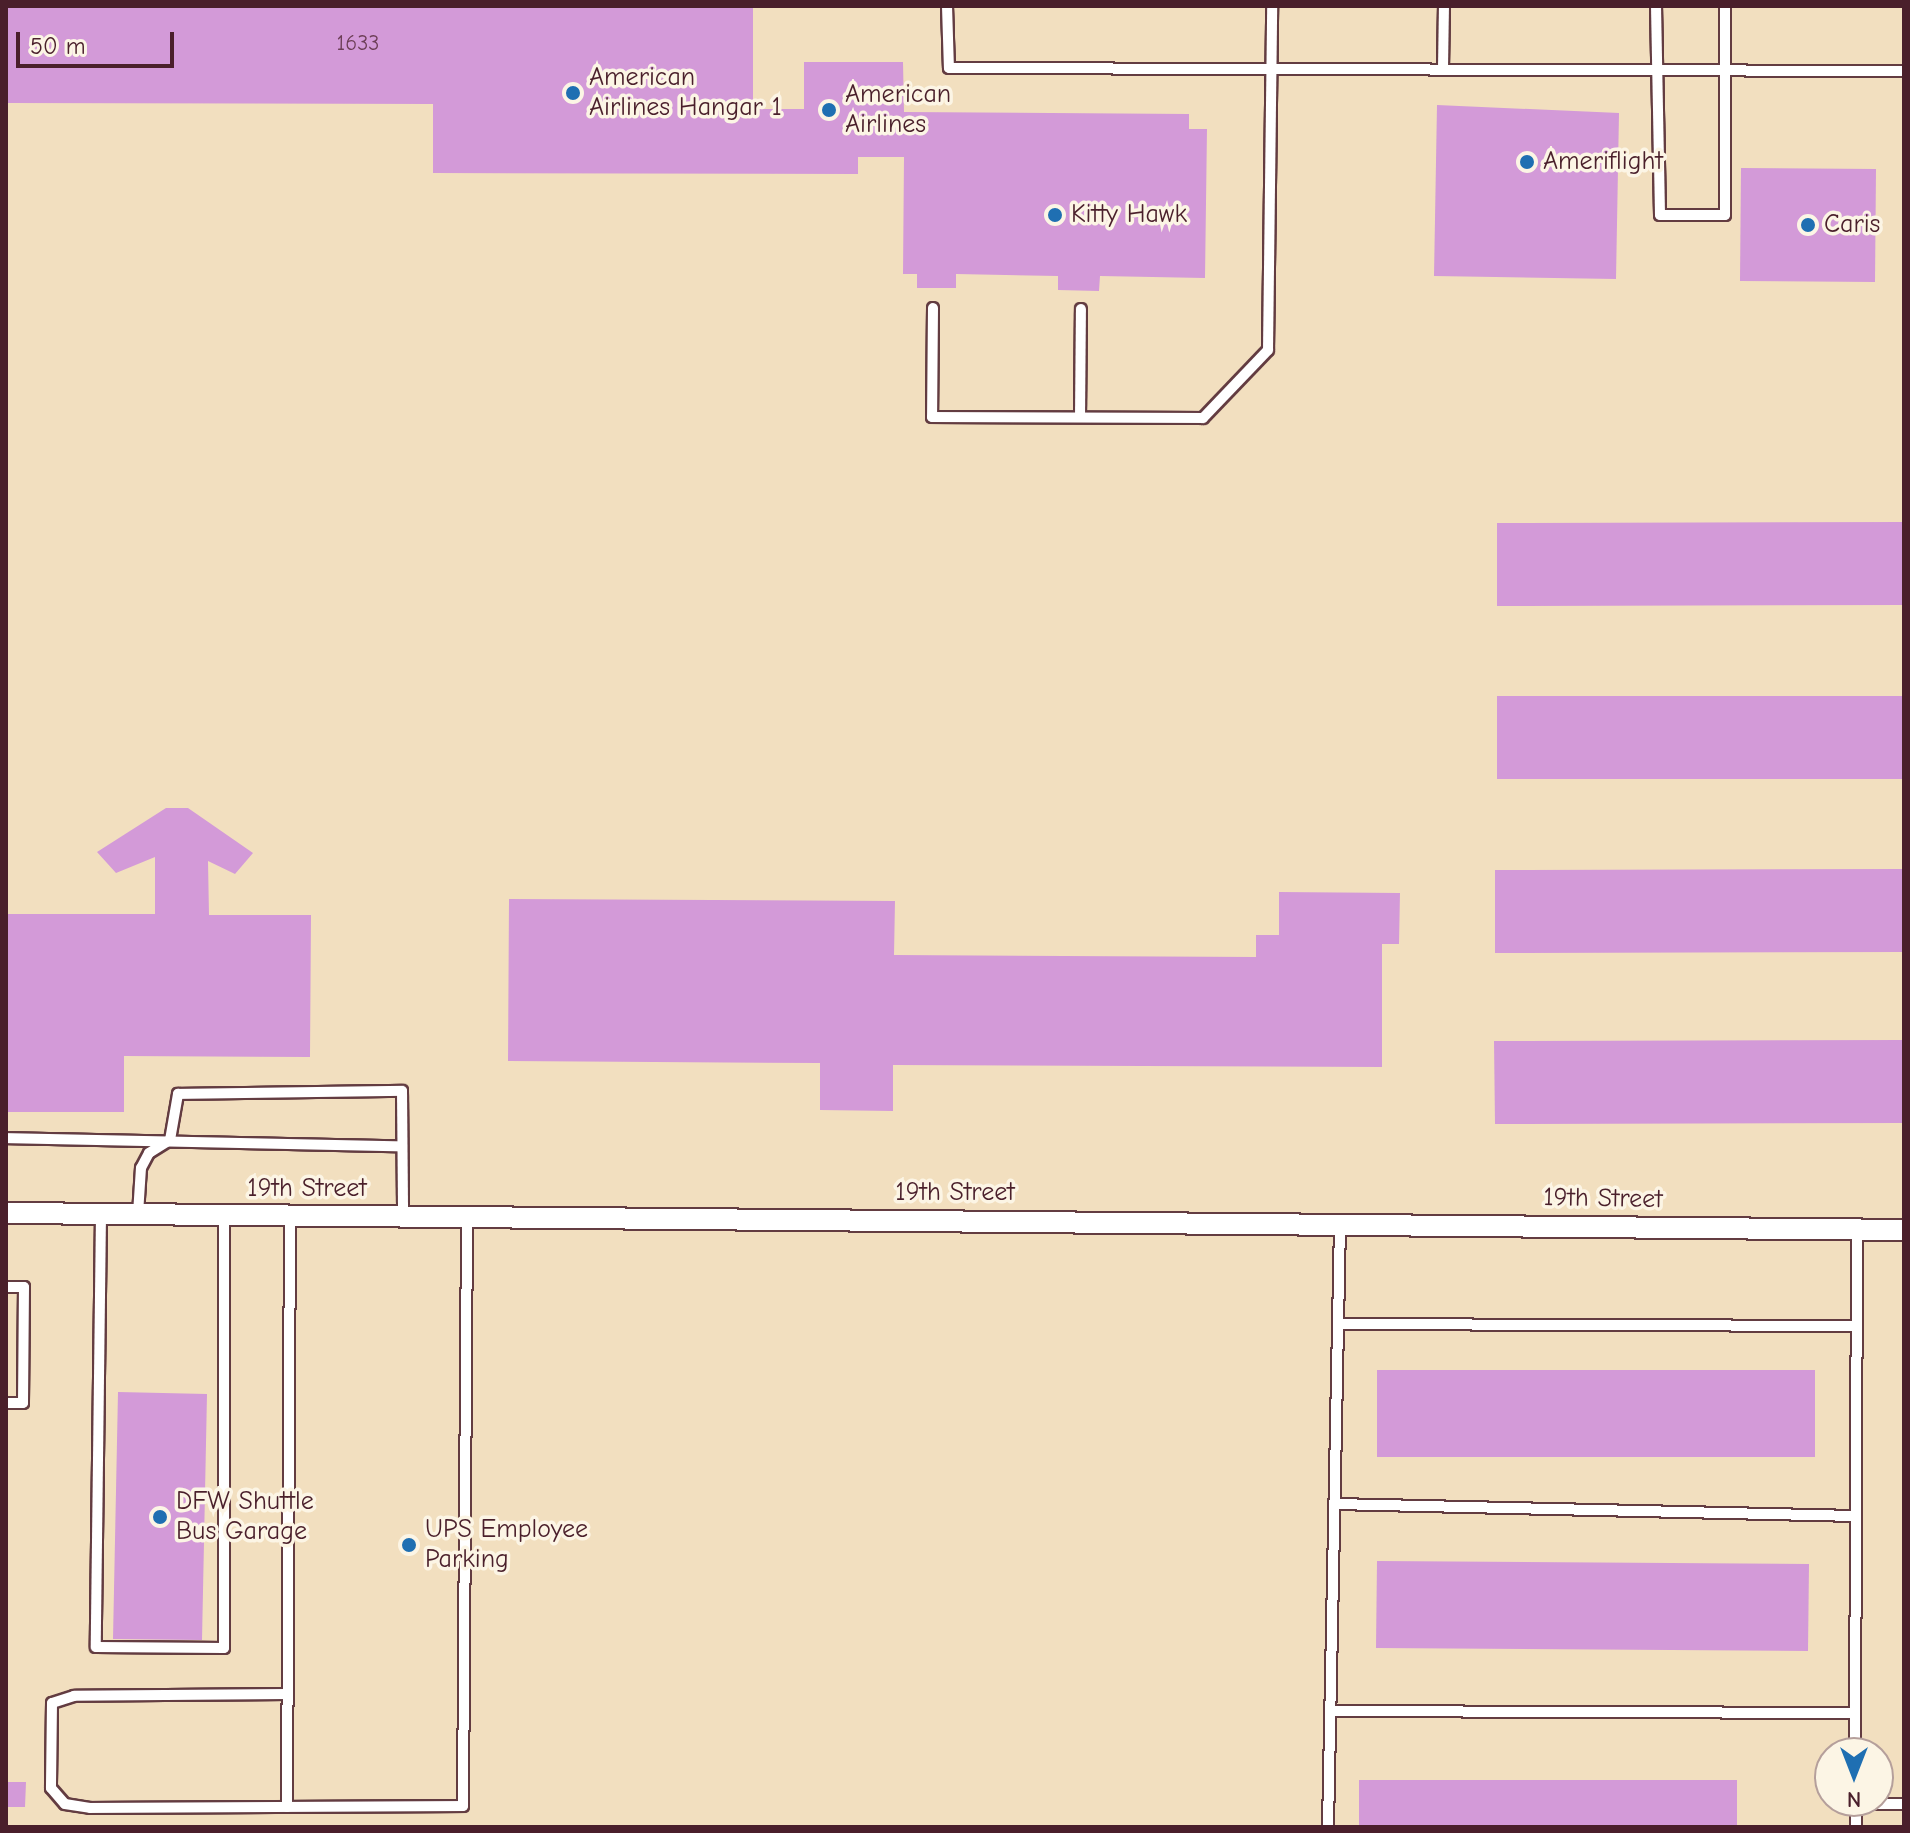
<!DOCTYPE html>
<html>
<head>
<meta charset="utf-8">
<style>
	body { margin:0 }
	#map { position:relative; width:1910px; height:1833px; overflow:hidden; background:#f2dfbf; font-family:"Comic Neue",sans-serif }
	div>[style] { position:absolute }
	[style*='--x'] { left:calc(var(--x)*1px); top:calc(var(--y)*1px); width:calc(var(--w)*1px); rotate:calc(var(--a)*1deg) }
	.building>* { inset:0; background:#d39ad8 }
	.roads { filter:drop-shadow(2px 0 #633c41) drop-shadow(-2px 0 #633c41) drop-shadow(0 2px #633c41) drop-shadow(0 -2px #633c41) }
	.service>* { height:10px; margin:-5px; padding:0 5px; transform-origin:5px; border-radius:5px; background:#fff }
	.minor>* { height:20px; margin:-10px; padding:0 10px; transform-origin:10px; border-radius:10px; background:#fff }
	.dots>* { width:22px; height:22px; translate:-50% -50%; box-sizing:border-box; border:4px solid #fcf5e5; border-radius:50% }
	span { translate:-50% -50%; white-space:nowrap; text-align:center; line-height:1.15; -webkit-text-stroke:7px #fcf5e5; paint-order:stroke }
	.number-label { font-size:22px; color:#6c3e56 }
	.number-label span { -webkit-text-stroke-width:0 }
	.poi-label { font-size:26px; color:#4a1f2b }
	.left { translate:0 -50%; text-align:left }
	.street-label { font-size:26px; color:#4a1f2b }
	.frame { position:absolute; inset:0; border:8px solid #4a1f2b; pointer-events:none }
	.north { position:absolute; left:1814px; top:1737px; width:80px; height:80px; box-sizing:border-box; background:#fcf5e5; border:2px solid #b59f9b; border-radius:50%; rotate:180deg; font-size:22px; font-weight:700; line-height:32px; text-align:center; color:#4a1f2b }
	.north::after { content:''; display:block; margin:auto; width:28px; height:36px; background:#1f6fb2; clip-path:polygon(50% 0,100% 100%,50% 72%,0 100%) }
	.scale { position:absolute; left:16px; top:32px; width:158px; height:36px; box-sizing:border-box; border:4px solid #4a1f2b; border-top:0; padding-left:10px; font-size:24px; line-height:28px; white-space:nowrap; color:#4a1f2b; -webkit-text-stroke:6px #fcf5e5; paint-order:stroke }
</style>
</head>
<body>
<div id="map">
	<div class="building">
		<div style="clip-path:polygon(6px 6px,753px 6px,753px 109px,804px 109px,804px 62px,903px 62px,904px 112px,1189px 114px,1189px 129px,1207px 129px,1205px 278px,1100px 276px,1099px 291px,1058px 290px,1058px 276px,956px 274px,956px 288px,917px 288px,917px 274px,903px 274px,904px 157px,858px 157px,858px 174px,433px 173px,433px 104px,6px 103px)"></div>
		<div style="clip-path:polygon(1437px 105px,1619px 113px,1616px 279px,1434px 276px)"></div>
		<div style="clip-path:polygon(1741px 168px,1876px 169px,1875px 282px,1740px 281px)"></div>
		<div style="clip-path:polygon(1904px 522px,1904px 605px,1497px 606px,1497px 523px)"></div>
		<div style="clip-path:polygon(1497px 696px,1904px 696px,1904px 779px,1497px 779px)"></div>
		<div style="clip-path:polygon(166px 808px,188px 808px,253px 853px,235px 874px,208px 861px,209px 915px,311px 915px,310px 1057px,124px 1056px,124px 1112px,6px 1112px,6px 914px,155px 914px,155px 857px,116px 873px,97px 852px)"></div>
		<div style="clip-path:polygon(1904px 869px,1904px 952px,1495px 953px,1495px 870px)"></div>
		<div style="clip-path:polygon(1279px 892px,1400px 893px,1399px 944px,1382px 944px,1382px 1067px,893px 1065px,893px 1111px,820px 1110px,820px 1063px,508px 1061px,509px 899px,895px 901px,894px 955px,1256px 957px,1256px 935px,1279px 935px)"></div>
		<div style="clip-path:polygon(1904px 1040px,1904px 1123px,1495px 1124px,1494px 1041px)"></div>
		<div style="clip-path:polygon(1377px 1370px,1815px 1370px,1815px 1457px,1377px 1457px)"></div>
		<div style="clip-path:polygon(118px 1392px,207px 1394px,202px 1640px,113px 1639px)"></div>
		<div style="clip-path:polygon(1377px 1561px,1809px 1564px,1808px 1651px,1376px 1648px)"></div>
		<div style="clip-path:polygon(1359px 1780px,1737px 1780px,1737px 1827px,1359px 1827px)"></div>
		<div style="clip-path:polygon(6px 1782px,26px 1782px,25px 1807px,6px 1807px)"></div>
	</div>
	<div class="roads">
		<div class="service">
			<div style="--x:947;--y:6;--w:62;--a:88.2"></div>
			<div style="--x:949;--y:68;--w:955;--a:0.18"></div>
			<div style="--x:1656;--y:6;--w:209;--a:88.9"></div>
			<div style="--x:1660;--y:215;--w:65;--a:0"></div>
			<div style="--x:1725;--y:215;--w:209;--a:-90"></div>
			<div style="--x:1443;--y:68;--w:62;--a:-89.1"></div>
			<div style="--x:933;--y:308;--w:109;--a:90.5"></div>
			<div style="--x:932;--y:417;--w:271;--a:0.2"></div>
			<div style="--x:1203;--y:418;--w:94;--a:-46.3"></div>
			<div style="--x:1268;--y:350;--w:344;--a:-89.3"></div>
			<div style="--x:1080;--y:417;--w:108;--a:-89.5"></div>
			<div style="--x:6;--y:1138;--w:396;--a:1.2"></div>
			<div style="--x:101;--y:1214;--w:433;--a:90.7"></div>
			<div style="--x:96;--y:1647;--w:128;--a:0.4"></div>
			<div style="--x:224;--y:1648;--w:434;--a:-90"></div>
			<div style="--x:138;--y:1214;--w:46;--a:-86.3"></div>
			<div style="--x:141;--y:1168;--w:17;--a:-62"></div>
			<div style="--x:149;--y:1153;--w:25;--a:-32"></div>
			<div style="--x:170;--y:1140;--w:47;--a:-80.1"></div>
			<div style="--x:178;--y:1094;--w:224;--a:-0.8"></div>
			<div style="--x:402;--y:1091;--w:124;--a:89.5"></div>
			<div style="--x:6;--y:1287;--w:18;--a:0"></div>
			<div style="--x:24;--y:1287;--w:116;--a:90.5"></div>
			<div style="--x:23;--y:1403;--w:17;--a:180"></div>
			<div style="--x:1339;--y:1324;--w:518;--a:0.22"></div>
			<div style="--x:1335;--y:1504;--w:521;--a:1.32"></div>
			<div style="--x:287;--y:1694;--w:213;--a:179.5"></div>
			<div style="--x:74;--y:1696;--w:23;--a:162"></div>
			<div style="--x:52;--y:1703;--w:85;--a:90.7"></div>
			<div style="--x:51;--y:1788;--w:21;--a:49"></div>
			<div style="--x:65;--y:1804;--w:25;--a:9"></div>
			<div style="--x:90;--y:1808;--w:373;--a:-0.3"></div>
			<div style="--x:463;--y:1806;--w:590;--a:-89.61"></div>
			<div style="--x:1330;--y:1711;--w:524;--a:0.22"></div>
			<div style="--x:1855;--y:1753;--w:524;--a:-89.78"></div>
			<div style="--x:1856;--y:1804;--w:48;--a:0"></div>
			<div style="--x:287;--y:1807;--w:592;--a:-89.71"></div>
			<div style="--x:1328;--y:1827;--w:604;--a:-88.86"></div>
			<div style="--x:1856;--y:1827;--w:26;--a:-90"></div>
		</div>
		<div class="minor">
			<div style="--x:6;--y:1213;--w:1898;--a:0.51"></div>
		</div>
	</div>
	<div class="dots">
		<div style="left:573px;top:93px;background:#1f6fb2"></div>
		<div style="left:829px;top:110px;background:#1f6fb2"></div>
		<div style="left:1527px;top:162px;background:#1f6fb2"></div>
		<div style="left:1055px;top:215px;background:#1f6fb2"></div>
		<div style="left:1808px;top:225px;background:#1f6fb2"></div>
		<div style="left:160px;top:1517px;background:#1f6fb2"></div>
		<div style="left:409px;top:1545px;background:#1f6fb2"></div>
	</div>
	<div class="number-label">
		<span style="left:358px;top:44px">1633</span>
	</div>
	<div class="poi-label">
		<span class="left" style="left:589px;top:93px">American<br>Airlines Hangar 1</span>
		<span class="left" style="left:845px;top:110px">American<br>Airlines</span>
		<span class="left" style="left:1543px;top:162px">Ameriflight</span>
		<span class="left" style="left:1071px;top:215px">Kitty Hawk</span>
		<span class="left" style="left:1824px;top:225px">Caris</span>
		<span class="left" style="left:176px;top:1517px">DFW Shuttle<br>Bus Garage</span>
		<span class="left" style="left:425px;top:1545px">UPS Employee<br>Parking</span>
	</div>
	<div class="street-label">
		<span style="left:307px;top:1189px">19th Street</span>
		<span style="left:955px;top:1193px">19th Street</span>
		<span style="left:1603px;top:1199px;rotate:1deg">19th Street</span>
	</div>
	<div class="frame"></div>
	<div class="north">N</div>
	<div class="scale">50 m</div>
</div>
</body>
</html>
